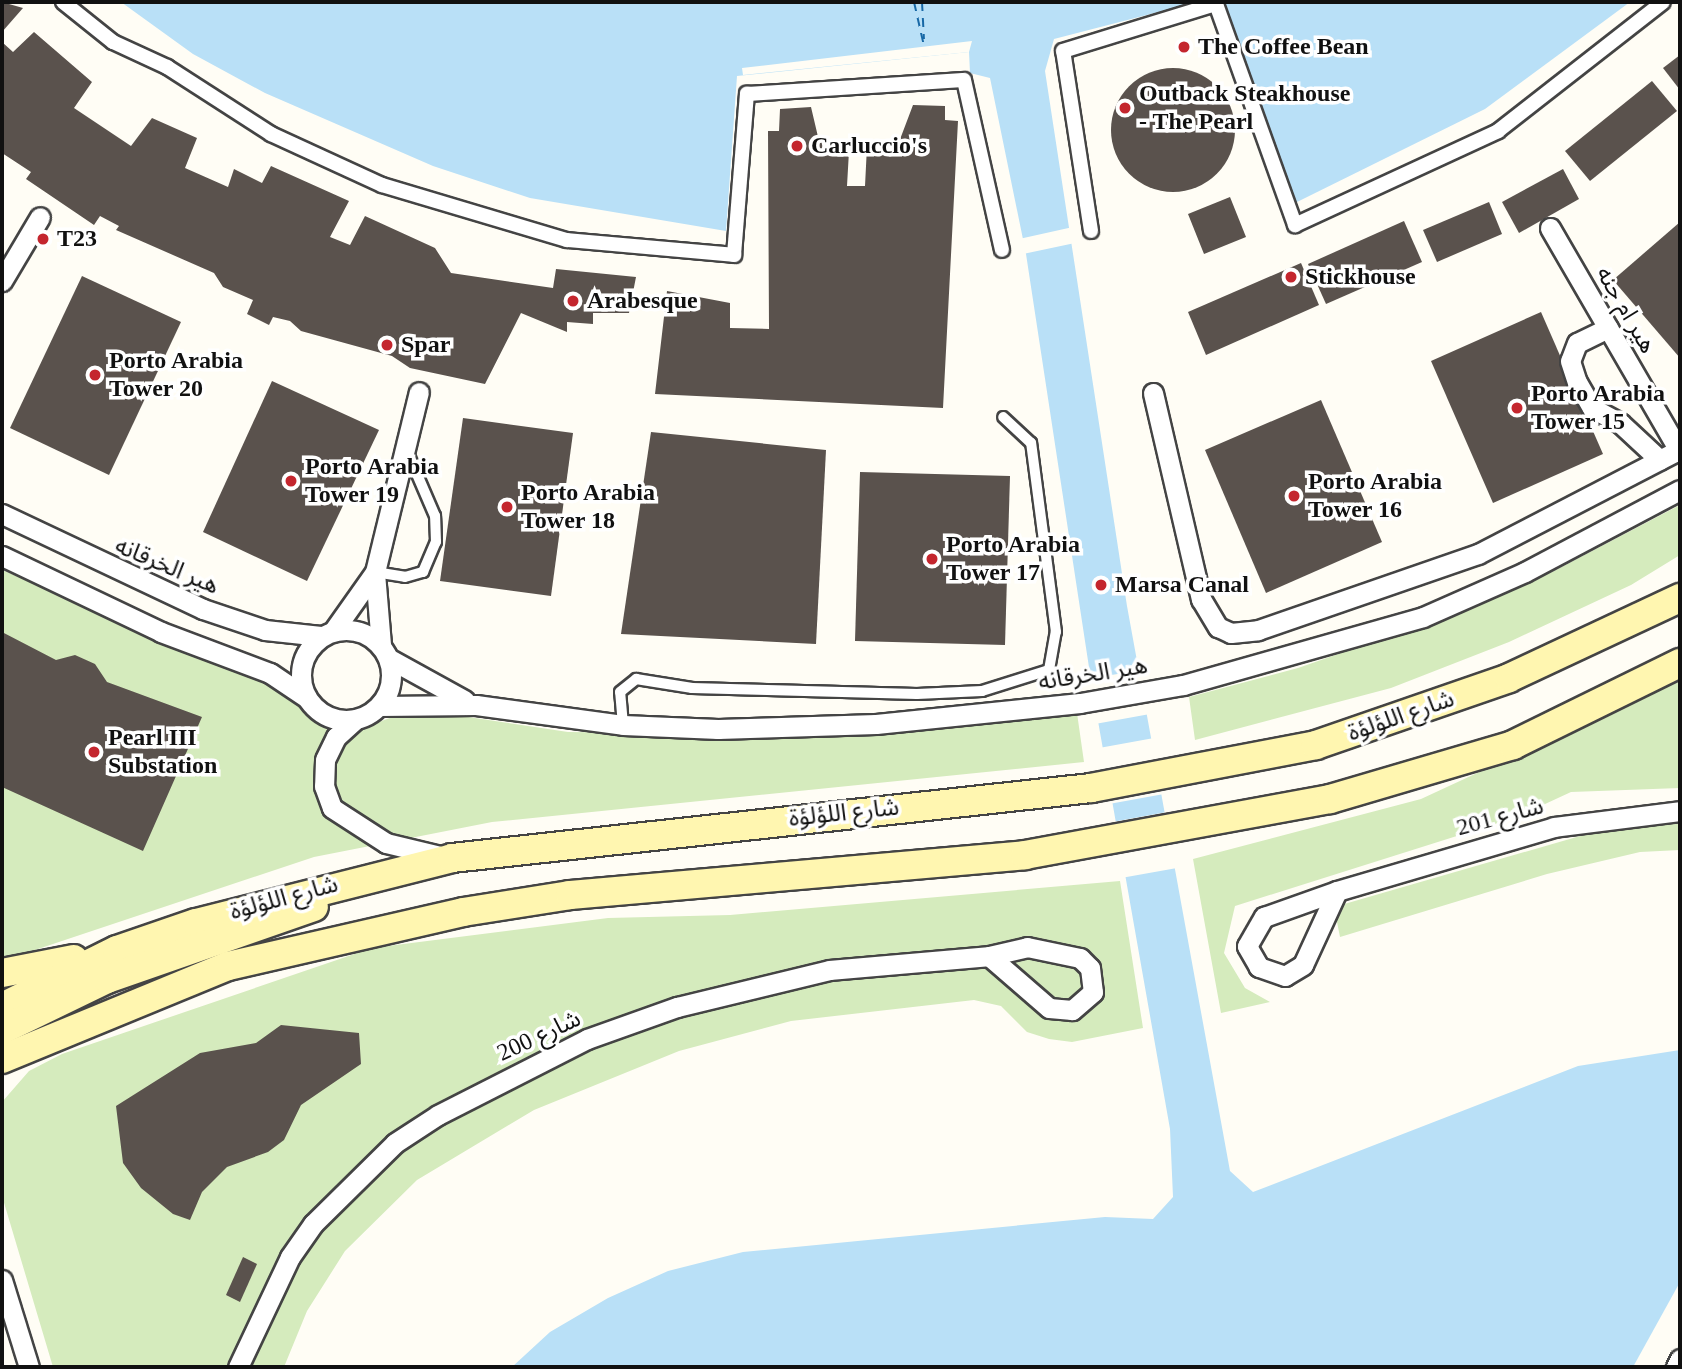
<!DOCTYPE html>
<html>
<head>
<meta charset="utf-8">
<style>
	body { margin:0 }
	#map { position:relative; width:1682px; height:1369px; overflow:hidden; background:#fffdf5; font-family:"Times New Roman","Noto Sans Arabic",serif }
	div>[style] { position:absolute }
	[style*='--x'] { left:calc(var(--x)*1px); top:calc(var(--y)*1px); width:calc(var(--w)*1px); rotate:calc(var(--a)*1deg) }
	.green>* { inset:0; background:#d5ebbd }
	.water>* { inset:0; background:#b9e0f7 }
	.pier>* { inset:0; background:#fffdf5 }
	.ferry>* { height:2px; margin-top:-1px; transform-origin:0; background:repeating-linear-gradient(90deg,#1768a6 0 9px,transparent 0 16px) }
	.building>* { inset:0; background:#5a524d }
	.round { border-radius:50% }
	.roads { filter:drop-shadow(2px 0 #444) drop-shadow(-2px 0 #444) drop-shadow(0 2px #444) drop-shadow(0 -2px #444) }
	.service>* { height:10px; margin:-5px; padding:0 5px; transform-origin:5px; border-radius:5px; background:#fff }
	.pedestrian>* { height:14px; margin:-7px; padding:0 7px; transform-origin:7px; border-radius:7px; background:#fff }
	.minor>* { height:19px; margin:-9.5px; padding:0 9.5px; transform-origin:9.5px; border-radius:9.5px; background:#fff }
	.minor>.ring { margin:-9.5px; padding:0; box-sizing:content-box; background:none; border:19px solid #fff; border-radius:50% }
	.secondary>* { height:28px; margin:-14px; padding:0 14px; transform-origin:14px; border-radius:14px; background:#fff6b0 }
	.dots>* { width:19px; height:19px; translate:-50% -50%; box-sizing:border-box; border:4px solid #fff; border-radius:50% }
	span { translate:-50% -50%; white-space:nowrap; text-align:center; line-height:1.15; -webkit-text-stroke:7px #fff; paint-order:stroke }
	.poi-label { font-size:24px; color:#111; font-weight:700 }
	.left { translate:0 -50%; text-align:left }
	.street-label { font-size:24px; color:#111 }
	.frame { position:absolute; inset:0; border:4px solid #111; pointer-events:none }
</style>
</head>
<body>
<div id="map">
	<div class="green">
		<div style="clip-path:polygon(1680px 505px,1680px 555px,1631px 585px,1509px 642px,1391px 688px,1195px 740px,1189px 697px,1298px 668px,1436px 620px,1552px 572px)"></div>
		<div style="clip-path:polygon(2px 570px,278px 687px,328px 730px,346px 734px,398px 715px,435px 712px,568px 732px,864px 735px,1077px 713px,1084px 762px,492px 822px,314px 857px,2px 961px)"></div>
		<div style="clip-path:polygon(1680px 679px,1680px 788px,1571px 792px,1517px 817px,1235px 906px,1224px 953px,1245px 988px,1270px 1002px,1221px 1013px,1193px 859px,1421px 799px)"></div>
		<div style="clip-path:polygon(1680px 822px,1680px 850px,1640px 852px,1547px 874px,1340px 937px,1334px 907px,1618px 825px)"></div>
		<div style="clip-path:polygon(1120px 881px,1143px 1028px,1072px 1042px,1049px 1039px,1027px 1032px,1001px 1006px,974px 1000px,791px 1021px,679px 1051px,534px 1110px,417px 1180px,345px 1251px,307px 1311px,284px 1367px,53px 1367px,2px 1196px,2px 1102px,29px 1071px,62px 1054px,372px 948px,608px 918px,730px 915px)"></div>
	</div>
	<div class="water">
		<div style="clip-path:polygon(121px 2px,1197px 2px,1054px 39px,1045px 71px,1127px 606px,1230px 1171px,1253px 1192px,1578px 1066px,1680px 1050px,1680px 1367px,512px 1367px,550px 1332px,608px 1298px,668px 1271px,743px 1252px,1105px 1217px,1153px 1219px,1173px 1197px,1170px 1129px,1092px 687px,1026px 254px,990px 78px,970px 73px,969px 52px,737px 76px,726px 231px,530px 198px,433px 166px,265px 93px,193px 54px)"></div>
		<div style="clip-path:polygon(1220px 2px,1630px 2px,1485px 109px,1295px 203px)"></div>
	</div>
	<div class="pier">
		<div style="clip-path:polygon(972px 41px,969px 52px,743px 75px,742px 68px)"></div>
		<div style="clip-path:polygon(1073px 227px,1075px 243px,1023px 254px,1019px 239px)"></div>
		<div style="clip-path:polygon(1142px 670px,1150px 714px,1095px 724px,1087px 679px)"></div>
		<div style="clip-path:polygon(1154px 738px,1164px 794px,1109px 804px,1099px 748px)"></div>
		<div style="clip-path:polygon(1167px 812px,1177px 868px,1121px 878px,1112px 822px)"></div>
		<div style="clip-path:polygon(1680px 1282px,1680px 1367px,1633px 1367px)"></div>
	</div>
	<div class="ferry">
		<div style="--x:914;--y:2;--w:45;--a:77.2"></div>
		<div style="--x:922;--y:2;--w:37;--a:87"></div>
	</div>
	<div class="building">
		<div style="clip-path:polygon(2px 2px,23px 8px,2px 32px)"></div>
		<div style="clip-path:polygon(34px 32px,92px 82px,74px 108px,131px 146px,152px 118px,197px 138px,185px 168px,228px 187px,234px 169px,262px 183px,271px 166px,349px 201px,330px 237px,350px 245px,365px 216px,435px 248px,451px 273px,553px 288px,556px 269px,636px 277px,629px 313px,593px 313px,593px 324px,567px 322px,567px 332px,521px 313px,485px 384px,410px 368px,392px 356px,301px 331px,290px 321px,273px 317px,269px 325px,247px 314px,253px 300px,223px 287px,214px 273px,116px 230px,119px 226px,100px 216px,94px 225px,26px 179px,31px 172px,2px 153px,2px 42px,13px 52px)"></div>
		<div style="clip-path:polygon(1680px 55px,1680px 90px,1663px 68px)"></div>
		<div class="round" style="left:1111px;top:68px;width:124px;height:124px"></div>
		<div style="clip-path:polygon(1652px 81px,1677px 111px,1590px 181px,1565px 151px)"></div>
		<div style="clip-path:polygon(913px 105px,945px 106px,945px 120px,958px 121px,943px 408px,655px 394px,667px 291px,730px 303px,730px 328px,769px 329px,768px 131px,779px 131px,780px 109px,811px 107px,819px 141px,849px 151px,847px 186px,865px 186px,867px 146px,899px 142px)"></div>
		<div style="clip-path:polygon(1563px 169px,1579px 199px,1519px 233px,1502px 202px)"></div>
		<div style="clip-path:polygon(1230px 197px,1246px 237px,1204px 254px,1188px 214px)"></div>
		<div style="clip-path:polygon(1489px 202px,1502px 234px,1437px 262px,1423px 230px)"></div>
		<div style="clip-path:polygon(1404px 221px,1422px 262px,1326px 304px,1308px 264px)"></div>
		<div style="clip-path:polygon(1680px 222px,1680px 358px,1613px 280px)"></div>
		<div style="clip-path:polygon(1301px 263px,1319px 305px,1206px 355px,1188px 312px)"></div>
		<div style="clip-path:polygon(82px 276px,181px 322px,109px 475px,10px 428px)"></div>
		<div style="clip-path:polygon(1541px 312px,1603px 454px,1493px 503px,1431px 361px)"></div>
		<div style="clip-path:polygon(272px 381px,379px 430px,307px 581px,203px 532px)"></div>
		<div style="clip-path:polygon(1321px 400px,1382px 542px,1266px 593px,1205px 450px)"></div>
		<div style="clip-path:polygon(463px 418px,573px 433px,551px 596px,440px 581px)"></div>
		<div style="clip-path:polygon(651px 432px,826px 450px,816px 644px,621px 634px)"></div>
		<div style="clip-path:polygon(860px 472px,1010px 476px,1005px 645px,855px 641px)"></div>
		<div style="clip-path:polygon(2px 632px,56px 660px,75px 655px,95px 664px,107px 682px,202px 717px,143px 851px,2px 787px)"></div>
		<div style="clip-path:polygon(281px 1025px,359px 1033px,361px 1064px,301px 1105px,284px 1140px,268px 1152px,227px 1167px,202px 1192px,190px 1220px,173px 1214px,141px 1188px,123px 1163px,116px 1106px,200px 1053px,256px 1043px)"></div>
		<div style="clip-path:polygon(243px 1257px,257px 1264px,240px 1302px,226px 1295px)"></div>
	</div>
	<div class="roads">
		<div class="service">
			<div style="--x:375;--y:572;--w:30;--a:9"></div>
			<div style="--x:405;--y:577;--w:19;--a:-16"></div>
			<div style="--x:423;--y:572;--w:33;--a:-67"></div>
			<div style="--x:436;--y:542;--w:26;--a:-92"></div>
			<div style="--x:435;--y:516;--w:71;--a:-113.3"></div>
			<div style="--x:623;--y:725;--w:33;--a:-95"></div>
			<div style="--x:620;--y:692;--w:21;--a:-39"></div>
			<div style="--x:636;--y:679;--w:57;--a:9.1"></div>
			<div style="--x:692;--y:688;--w:225;--a:1.5"></div>
			<div style="--x:917;--y:694;--w:65;--a:-2.6"></div>
			<div style="--x:982;--y:691;--w:70;--a:-17.4"></div>
			<div style="--x:1049;--y:670;--w:39;--a:-80"></div>
			<div style="--x:1056;--y:632;--w:191;--a:-97.5"></div>
			<div style="--x:1031;--y:443;--w:38;--a:-137"></div>
		</div>
		<div class="pedestrian">
			<div style="--x:63;--y:2;--w:64;--a:38.7"></div>
			<div style="--x:113;--y:42;--w:60;--a:24.8"></div>
			<div style="--x:167;--y:67;--w:124;--a:32.8"></div>
			<div style="--x:271;--y:134;--w:122;--a:24.7"></div>
			<div style="--x:382;--y:185;--w:193;--a:16.6"></div>
			<div style="--x:567;--y:240;--w:168;--a:5.1"></div>
			<div style="--x:734;--y:255;--w:162;--a:-85.4"></div>
			<div style="--x:747;--y:94;--w:217;--a:-3.7"></div>
			<div style="--x:964;--y:80;--w:174;--a:77.4"></div>
			<div style="--x:1091;--y:231;--w:182;--a:-98.8"></div>
			<div style="--x:1063;--y:51;--w:160;--a:-17.1"></div>
			<div style="--x:1216;--y:4;--w:235;--a:70.3"></div>
			<div style="--x:1295;--y:225;--w:224;--a:-24.8"></div>
			<div style="--x:1498;--y:131;--w:209;--a:-38"></div>
		</div>
		<div class="minor">
			<div style="--x:1550;--y:228;--w:259;--a:59.9"></div>
			<div style="--x:2;--y:281;--w:74;--a:-59.3"></div>
			<div style="--x:1608;--y:328;--w:34;--a:154"></div>
			<div style="--x:1577;--y:343;--w:19;--a:111"></div>
			<div style="--x:1570;--y:361;--w:22;--a:72"></div>
			<div style="--x:1577;--y:382;--w:30;--a:60"></div>
			<div style="--x:1592;--y:408;--w:32;--a:28"></div>
			<div style="--x:1620;--y:423;--w:54;--a:42.8"></div>
			<div style="--x:1153;--y:393;--w:212;--a:76.9"></div>
			<div style="--x:1201;--y:599;--w:33;--a:59"></div>
			<div style="--x:1218;--y:627;--w:14;--a:25"></div>
			<div style="--x:1231;--y:633;--w:27;--a:-6"></div>
			<div style="--x:1258;--y:630;--w:233;--a:-19.1"></div>
			<div style="--x:1478;--y:554;--w:226;--a:-27.4"></div>
			<div style="--x:2;--y:514;--w:222;--a:25.3"></div>
			<div style="--x:203;--y:609;--w:65;--a:18.7"></div>
			<div style="--x:265;--y:630;--w:56;--a:6.1"></div>
			<div style="--x:2;--y:556;--w:176;--a:25.5"></div>
			<div style="--x:161;--y:632;--w:116;--a:20.6"></div>
			<div style="--x:270;--y:673;--w:45;--a:34"></div>
			<div style="--x:375;--y:573;--w:72;--a:85.2"></div>
			<div class="ring" style="left:301px;top:630px;width:71px;height:71px"></div>
			<div style="--x:334;--y:630;--w:71;--a:-54.7"></div>
			<div style="--x:375;--y:572;--w:185;--a:-76.3"></div>
			<div style="--x:388;--y:658;--w:87;--a:28.9"></div>
			<div style="--x:380;--y:706;--w:96;--a:-0.6"></div>
			<div style="--x:476;--y:705;--w:148;--a:7.7"></div>
			<div style="--x:623;--y:725;--w:95;--a:2.4"></div>
			<div style="--x:718;--y:729;--w:158;--a:-1.8"></div>
			<div style="--x:876;--y:724;--w:205;--a:-5.9"></div>
			<div style="--x:1080;--y:703;--w:105;--a:-9.9"></div>
			<div style="--x:1183;--y:685;--w:249;--a:-15.8"></div>
			<div style="--x:1423;--y:617;--w:111;--a:-23.8"></div>
			<div style="--x:1525;--y:572;--w:175;--a:-27.9"></div>
			<div style="--x:356;--y:719;--w:27;--a:138"></div>
			<div style="--x:336;--y:737;--w:25;--a:116"></div>
			<div style="--x:325;--y:760;--w:26;--a:92"></div>
			<div style="--x:324;--y:786;--w:23;--a:70"></div>
			<div style="--x:332;--y:808;--w:64;--a:32.9"></div>
			<div style="--x:386;--y:843;--w:60;--a:13.6"></div>
			<div style="--x:1337;--y:891;--w:226;--a:-16.4"></div>
			<div style="--x:1554;--y:827;--w:127;--a:-7.2"></div>
			<div style="--x:1337;--y:891;--w:81;--a:114.7"></div>
			<div style="--x:1303;--y:965;--w:21;--a:149"></div>
			<div style="--x:1285;--y:976;--w:28;--a:-161"></div>
			<div style="--x:1259;--y:967;--w:24;--a:-120"></div>
			<div style="--x:1247;--y:946;--w:34;--a:-60"></div>
			<div style="--x:1264;--y:917;--w:77;--a:-19.6"></div>
			<div style="--x:1027;--y:947;--w:54;--a:11.7"></div>
			<div style="--x:1080;--y:958;--w:14;--a:45"></div>
			<div style="--x:1090;--y:968;--w:24;--a:83"></div>
			<div style="--x:1093;--y:992;--w:28;--a:139"></div>
			<div style="--x:1072;--y:1010;--w:23;--a:-175"></div>
			<div style="--x:1049;--y:1008;--w:79;--a:-139.1"></div>
			<div style="--x:989;--y:956;--w:39;--a:-13"></div>
			<div style="--x:2;--y:1280;--w:91;--a:72.8"></div>
			<div style="--x:238;--y:1367;--w:122;--a:-64.7"></div>
			<div style="--x:290;--y:1257;--w:40;--a:-55.1"></div>
			<div style="--x:313;--y:1224;--w:115;--a:-44.6"></div>
			<div style="--x:395;--y:1143;--w:51;--a:-33.1"></div>
			<div style="--x:438;--y:1115;--w:167;--a:-27"></div>
			<div style="--x:587;--y:1039;--w:96;--a:-19.6"></div>
			<div style="--x:677;--y:1007;--w:157;--a:-13.6"></div>
			<div style="--x:830;--y:970;--w:160;--a:-5"></div>
			<div style="--x:1676;--y:1367;--w:9;--a:-63"></div>
		</div>
		<div class="secondary">
			<div style="--x:2;--y:973;--w:73;--a:-11"></div>
			<div style="--x:2;--y:1007;--w:128;--a:-26.4"></div>
			<div style="--x:117;--y:950;--w:83;--a:-18.9"></div>
			<div style="--x:196;--y:923;--w:264;--a:-14.2"></div>
			<div style="--x:452;--y:858;--w:643;--a:-6.25"></div>
			<div style="--x:1091;--y:788;--w:229;--a:-10.8"></div>
			<div style="--x:1316;--y:745;--w:204;--a:-19.1"></div>
			<div style="--x:1509;--y:678;--w:189;--a:-25.1"></div>
			<div style="--x:2;--y:1030;--w:117;--a:-25.9"></div>
			<div style="--x:107;--y:979;--w:219;--a:-19.2"></div>
			<div style="--x:2;--y:1059;--w:244;--a:-22.4"></div>
			<div style="--x:228;--y:966;--w:241;--a:-12.9"></div>
			<div style="--x:463;--y:912;--w:108;--a:-9"></div>
			<div style="--x:570;--y:895;--w:457;--a:-5"></div>
			<div style="--x:1025;--y:855;--w:310;--a:-10.4"></div>
			<div style="--x:1330;--y:799;--w:191;--a:-16.4"></div>
			<div style="--x:1513;--y:745;--w:186;--a:-26.2"></div>
		</div>
	</div>
	<div class="dots">
		<div style="left:1184px;top:47px;background:#c4262e"></div>
		<div style="left:1125px;top:108px;background:#c4262e"></div>
		<div style="left:797px;top:146px;background:#c4262e"></div>
		<div style="left:43px;top:239px;background:#c4262e"></div>
		<div style="left:1291px;top:277px;background:#c4262e"></div>
		<div style="left:573px;top:301px;background:#c4262e"></div>
		<div style="left:387px;top:345px;background:#c4262e"></div>
		<div style="left:95px;top:375px;background:#c4262e"></div>
		<div style="left:1517px;top:408px;background:#c4262e"></div>
		<div style="left:291px;top:481px;background:#c4262e"></div>
		<div style="left:1294px;top:496px;background:#c4262e"></div>
		<div style="left:507px;top:507px;background:#c4262e"></div>
		<div style="left:932px;top:559px;background:#c4262e"></div>
		<div style="left:1101px;top:585px;background:#c4262e"></div>
		<div style="left:94px;top:752px;background:#c4262e"></div>
	</div>
	<div class="poi-label">
		<span class="left" style="left:1198px;top:47px">The Coffee Bean</span>
		<span class="left" style="left:1139px;top:108px">Outback Steakhouse<br>- The Pearl</span>
		<span class="left" style="left:811px;top:146px">Carluccio's</span>
		<span class="left" style="left:57px;top:239px">T23</span>
		<span class="left" style="left:1305px;top:277px">Stickhouse</span>
		<span class="left" style="left:587px;top:301px">Arabesque</span>
		<span class="left" style="left:401px;top:345px">Spar</span>
		<span class="left" style="left:109px;top:375px">Porto Arabia<br>Tower 20</span>
		<span class="left" style="left:1531px;top:408px">Porto Arabia<br>Tower 15</span>
		<span class="left" style="left:305px;top:481px">Porto Arabia<br>Tower 19</span>
		<span class="left" style="left:1308px;top:496px">Porto Arabia<br>Tower 16</span>
		<span class="left" style="left:521px;top:507px">Porto Arabia<br>Tower 18</span>
		<span class="left" style="left:946px;top:559px">Porto Arabia<br>Tower 17</span>
		<span class="left" style="left:1115px;top:585px">Marsa Canal</span>
		<span class="left" style="left:108px;top:752px">Pearl III<br>Substation</span>
	</div>
	<div class="street-label">
		<span style="left:1626px;top:310px;rotate:60deg">هير ام جنه</span>
		<span style="left:167px;top:566px;rotate:23deg">هير الخرقانه</span>
		<span style="left:1093px;top:674px;rotate:-9deg">هير الخرقانه</span>
		<span style="left:1401px;top:716px;rotate:-19deg">شارع اللؤلؤة</span>
		<span style="left:844px;top:813px;rotate:-6deg">شارع اللؤلؤة</span>
		<span style="left:1500px;top:817px;rotate:-15deg">شارع 201</span>
		<span style="left:284px;top:898px;rotate:-15deg">شارع اللؤلؤة</span>
		<span style="left:539px;top:1036px;rotate:-25deg">شارع 200</span>
	</div>
	<div class="frame"></div>
</div>
</body>
</html>
